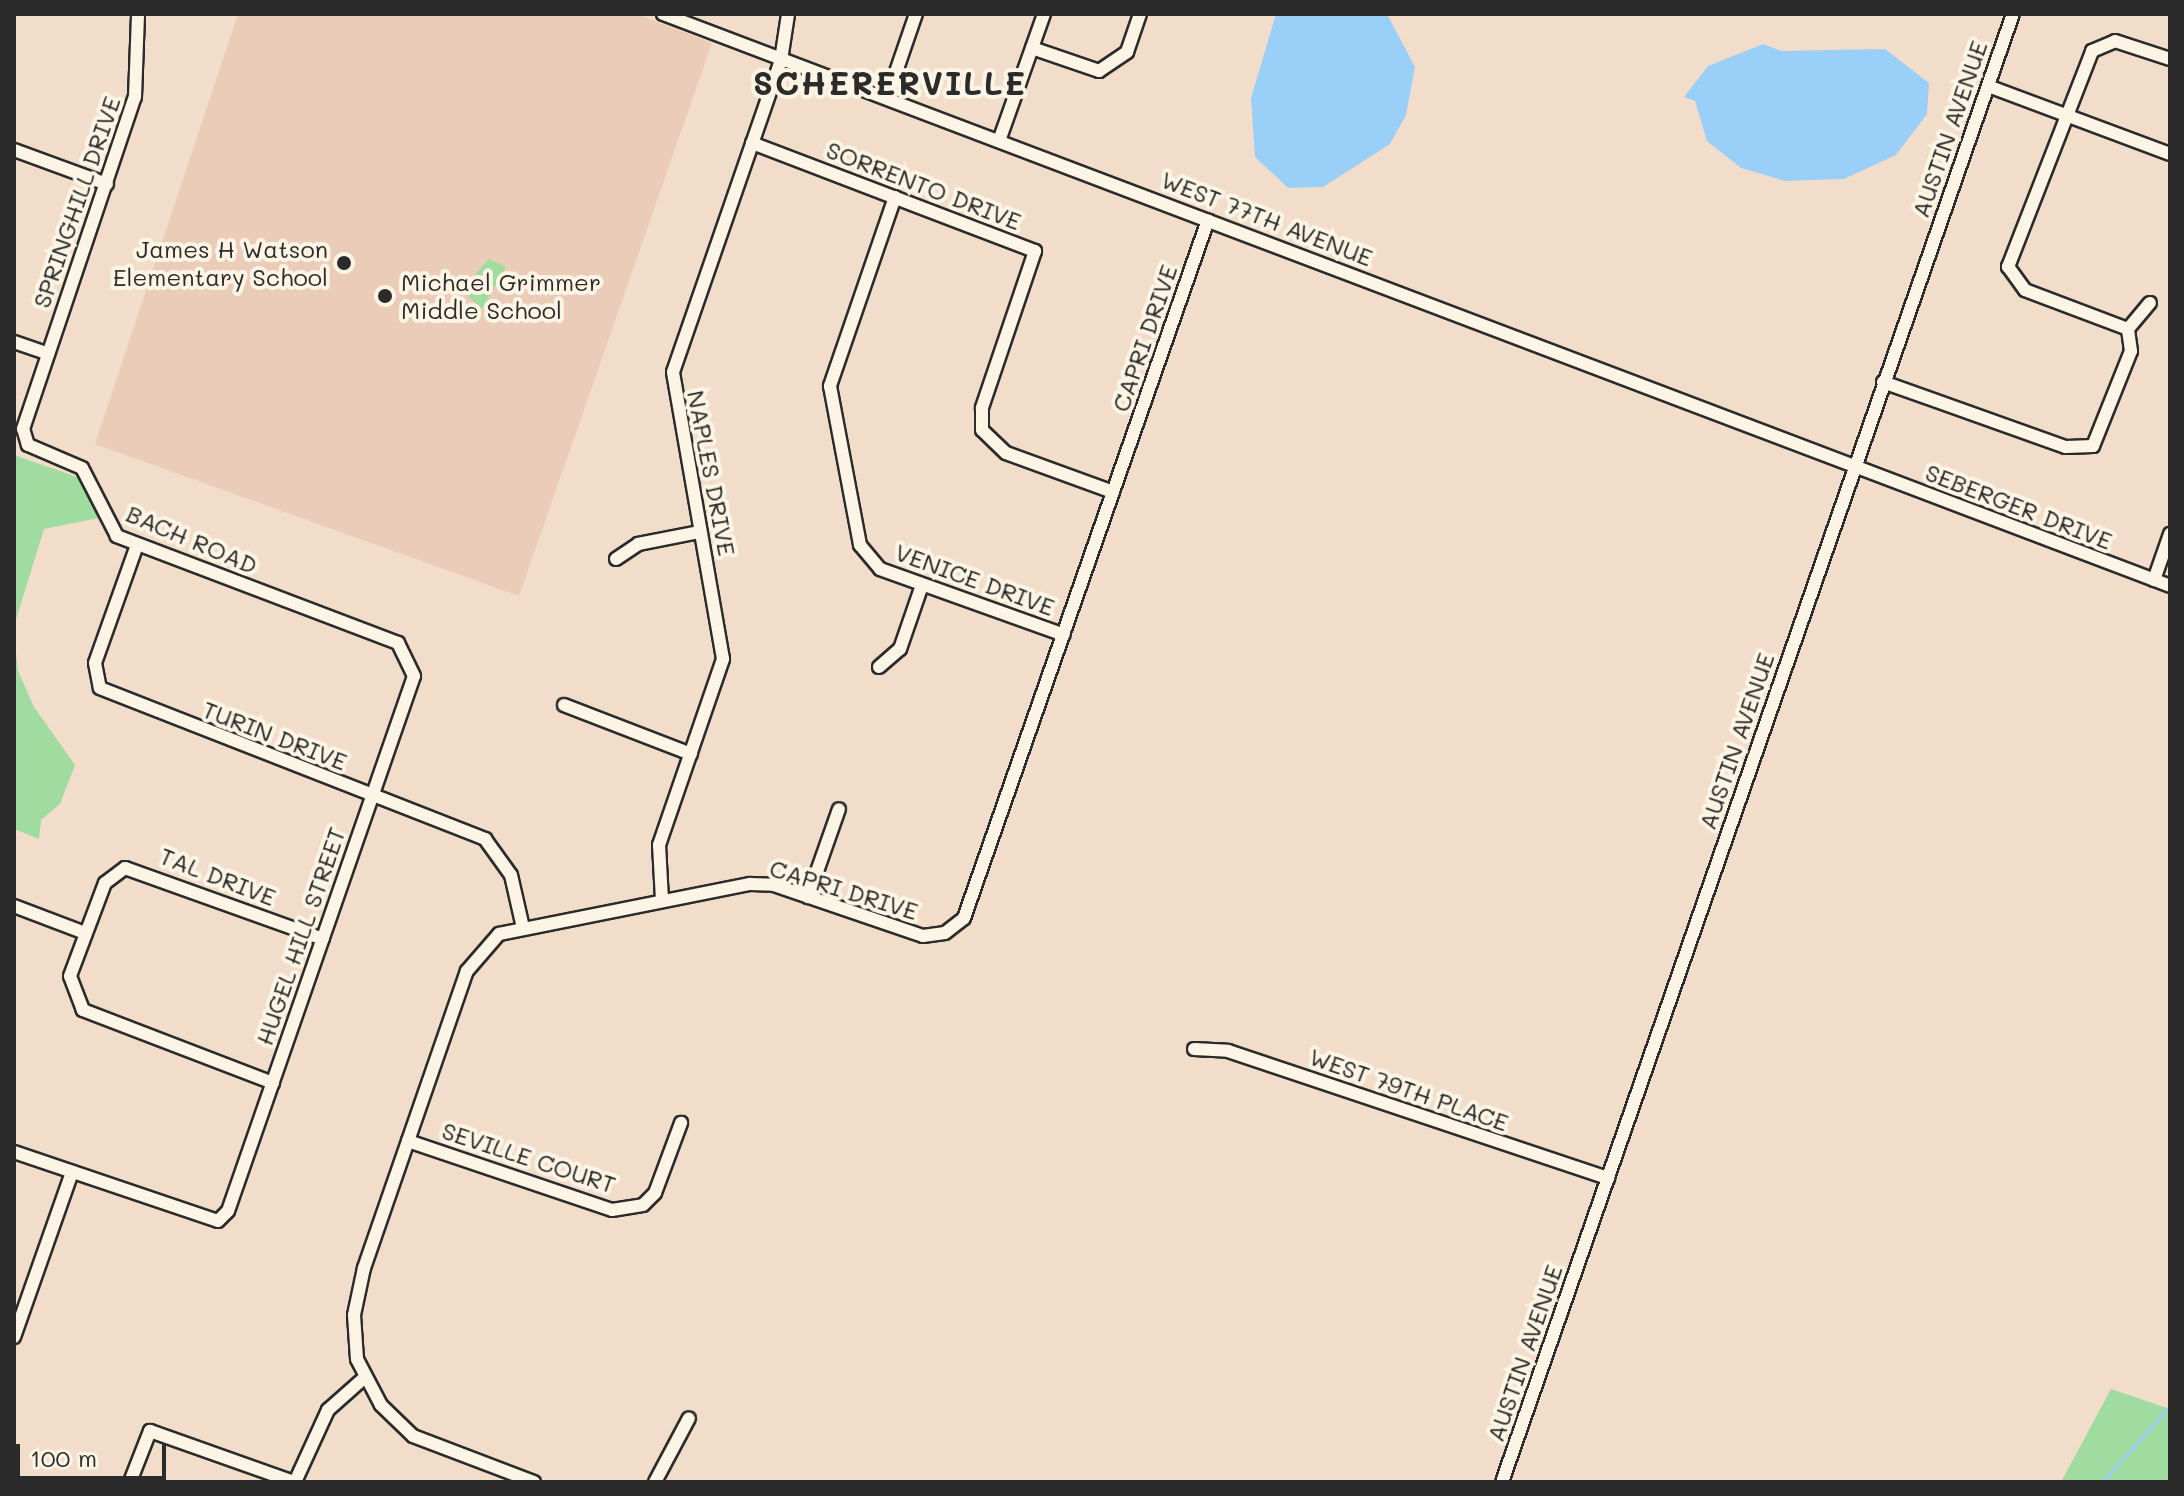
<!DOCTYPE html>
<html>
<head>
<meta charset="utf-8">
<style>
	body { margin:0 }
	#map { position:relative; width:2184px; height:1496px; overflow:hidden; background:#f2ddcb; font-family:Mali,sans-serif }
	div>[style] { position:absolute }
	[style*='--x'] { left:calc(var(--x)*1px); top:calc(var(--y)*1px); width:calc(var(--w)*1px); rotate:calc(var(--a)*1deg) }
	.built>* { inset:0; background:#eaccb8 }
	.green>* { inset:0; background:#a0dba0 }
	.water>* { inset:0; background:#9acff8 }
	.stream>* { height:3px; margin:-1.5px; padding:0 1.5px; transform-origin:1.5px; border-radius:1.5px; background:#9acff8 }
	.roads { filter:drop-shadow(2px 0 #2b2b2b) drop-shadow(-2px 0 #2b2b2b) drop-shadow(0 2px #2b2b2b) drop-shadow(0 -2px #2b2b2b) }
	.minor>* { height:12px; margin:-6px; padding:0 6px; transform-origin:6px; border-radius:6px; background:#fcf5e5 }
	.dots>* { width:22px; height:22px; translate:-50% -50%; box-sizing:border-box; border:4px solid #fcf5e5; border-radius:50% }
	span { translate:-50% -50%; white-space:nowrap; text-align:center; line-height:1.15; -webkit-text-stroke:8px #fcf5e5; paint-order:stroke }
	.street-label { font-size:24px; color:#2b2b2b }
	.poi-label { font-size:24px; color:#2b2b2b }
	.right { translate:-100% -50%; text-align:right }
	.left { translate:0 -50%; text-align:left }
	.district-label { font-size:32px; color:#2b2b2b; font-weight:700; letter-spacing:2px }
	.frame { position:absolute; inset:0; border:16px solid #2b2b2b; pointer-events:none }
	.scale { position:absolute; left:16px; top:1444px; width:150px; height:36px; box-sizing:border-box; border:4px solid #2b2b2b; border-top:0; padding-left:10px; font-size:24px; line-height:28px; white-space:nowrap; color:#2b2b2b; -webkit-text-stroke:6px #fcf5e5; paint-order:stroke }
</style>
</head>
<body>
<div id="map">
	<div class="built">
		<div style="clip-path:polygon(238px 14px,637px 14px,712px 43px,519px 596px,95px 444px)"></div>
	</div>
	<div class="green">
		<div style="clip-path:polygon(489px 259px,506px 267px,482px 309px,461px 290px)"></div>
		<div style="clip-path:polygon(14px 455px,77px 477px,99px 518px,44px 529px,14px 626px)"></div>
		<div style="clip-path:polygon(14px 636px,18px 671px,34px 707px,75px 765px,60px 804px,41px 820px,39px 839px,14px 829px)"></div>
		<div style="clip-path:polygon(2111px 1389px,2170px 1409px,2170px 1482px,2061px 1482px)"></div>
	</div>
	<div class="water">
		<div style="clip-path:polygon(1276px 14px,1387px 14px,1415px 67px,1406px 115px,1390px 144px,1323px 187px,1288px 188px,1255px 157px,1251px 98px)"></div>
		<div style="clip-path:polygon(1763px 44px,1781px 51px,1885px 49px,1929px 83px,1927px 114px,1896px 155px,1844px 179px,1785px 181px,1741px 168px,1707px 141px,1695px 101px,1684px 97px,1708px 66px)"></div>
	</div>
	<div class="stream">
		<div style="--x:2102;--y:1482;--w:102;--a:-48.2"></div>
	</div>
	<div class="roads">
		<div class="minor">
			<div style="--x:663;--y:14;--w:1612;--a:20.78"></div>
			<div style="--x:1032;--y:48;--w:71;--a:18.9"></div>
			<div style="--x:1099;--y:71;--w:34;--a:-34"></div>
			<div style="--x:1127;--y:52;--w:40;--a:-71.1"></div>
			<div style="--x:1988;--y:86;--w:194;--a:20.5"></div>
			<div style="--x:887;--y:98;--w:89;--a:-71"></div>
			<div style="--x:999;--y:141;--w:135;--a:-70.5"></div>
			<div style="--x:752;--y:143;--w:303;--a:20.9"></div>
			<div style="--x:1035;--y:251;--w:166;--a:108.7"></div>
			<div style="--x:982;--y:408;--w:22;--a:90"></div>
			<div style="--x:982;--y:430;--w:33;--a:44"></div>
			<div style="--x:1006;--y:453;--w:114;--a:20"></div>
			<div style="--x:14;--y:150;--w:99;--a:20.1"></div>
			<div style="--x:895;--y:197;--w:200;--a:109"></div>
			<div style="--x:830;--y:386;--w:162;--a:79.3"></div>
			<div style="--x:860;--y:545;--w:31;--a:50"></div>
			<div style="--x:880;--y:569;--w:195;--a:19.7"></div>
			<div style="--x:2128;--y:329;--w:34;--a:-50"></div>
			<div style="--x:14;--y:342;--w:36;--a:19"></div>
			<div style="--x:1883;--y:382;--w:194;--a:19.6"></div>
			<div style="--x:2066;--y:447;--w:27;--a:-2"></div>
			<div style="--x:2093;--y:446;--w:102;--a:-68.2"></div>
			<div style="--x:2131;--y:351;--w:22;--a:-98"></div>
			<div style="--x:2128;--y:329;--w:110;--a:-159.3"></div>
			<div style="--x:2025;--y:290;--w:29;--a:-126"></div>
			<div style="--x:2008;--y:267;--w:232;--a:-68.7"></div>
			<div style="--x:2092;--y:51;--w:25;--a:-23"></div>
			<div style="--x:2115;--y:41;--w:58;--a:18.1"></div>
			<div style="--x:137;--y:545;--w:125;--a:109.6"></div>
			<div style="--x:95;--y:663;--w:25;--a:79"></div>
			<div style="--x:100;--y:688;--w:414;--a:21.4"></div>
			<div style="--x:485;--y:839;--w:44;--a:54.2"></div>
			<div style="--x:511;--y:875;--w:54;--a:77.2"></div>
			<div style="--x:616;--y:559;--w:27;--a:-34"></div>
			<div style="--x:638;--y:544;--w:63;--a:-11"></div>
			<div style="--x:2154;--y:580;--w:49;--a:-70.8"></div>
			<div style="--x:879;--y:667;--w:28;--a:-41"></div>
			<div style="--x:900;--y:649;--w:68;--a:-71"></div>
			<div style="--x:564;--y:705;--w:136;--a:21.1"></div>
			<div style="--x:808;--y:897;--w:93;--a:-70.6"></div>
			<div style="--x:662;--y:900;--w:55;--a:-93.1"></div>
			<div style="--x:659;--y:845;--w:197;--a:-71"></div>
			<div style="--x:723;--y:659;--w:291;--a:-99.9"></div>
			<div style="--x:673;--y:372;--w:330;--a:-70.9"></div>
			<div style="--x:781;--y:60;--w:47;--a:-81.3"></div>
			<div style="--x:14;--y:906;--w:76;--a:20.8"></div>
			<div style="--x:1194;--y:1049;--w:34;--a:3"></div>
			<div style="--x:1228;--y:1051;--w:401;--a:18.5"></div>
			<div style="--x:273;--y:1083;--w:204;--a:-159"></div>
			<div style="--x:83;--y:1010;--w:36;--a:-111"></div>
			<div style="--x:70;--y:976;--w:99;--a:-69.4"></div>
			<div style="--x:105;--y:883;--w:25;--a:-37"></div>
			<div style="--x:125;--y:868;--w:210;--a:19.7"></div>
			<div style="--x:408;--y:1141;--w:215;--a:18.7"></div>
			<div style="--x:612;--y:1210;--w:31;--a:-9"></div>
			<div style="--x:643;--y:1205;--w:17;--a:-45"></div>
			<div style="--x:655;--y:1193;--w:75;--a:-69.6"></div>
			<div style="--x:14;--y:1152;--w:215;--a:18.7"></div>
			<div style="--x:218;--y:1221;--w:14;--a:-45"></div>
			<div style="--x:228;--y:1211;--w:566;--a:-70.83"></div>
			<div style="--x:414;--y:676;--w:37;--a:-116"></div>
			<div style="--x:398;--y:643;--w:301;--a:-159.2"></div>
			<div style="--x:117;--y:536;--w:76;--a:-117.2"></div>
			<div style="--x:82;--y:468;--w:59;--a:-156.9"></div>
			<div style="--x:28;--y:445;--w:17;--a:-107"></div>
			<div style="--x:23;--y:429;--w:350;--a:-71.4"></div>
			<div style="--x:135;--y:97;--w:83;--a:-87.9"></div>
			<div style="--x:14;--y:1337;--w:175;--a:-70.6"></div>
			<div style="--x:130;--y:1482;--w:55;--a:-68.6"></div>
			<div style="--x:150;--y:1431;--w:153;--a:19.5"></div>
			<div style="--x:295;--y:1482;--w:79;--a:-65.4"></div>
			<div style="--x:328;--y:1410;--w:48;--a:-41.6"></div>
			<div style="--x:534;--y:1482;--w:129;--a:-159.2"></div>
			<div style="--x:413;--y:1436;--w:45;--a:-135.9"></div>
			<div style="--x:381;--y:1405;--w:52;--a:-117.6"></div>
			<div style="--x:357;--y:1359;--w:44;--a:-93.9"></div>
			<div style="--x:354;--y:1315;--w:48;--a:-78"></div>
			<div style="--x:364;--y:1268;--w:314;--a:-70.9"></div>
			<div style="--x:467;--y:971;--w:49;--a:-49.1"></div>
			<div style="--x:499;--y:934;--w:256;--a:-11.3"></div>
			<div style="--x:750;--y:884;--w:24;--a:2"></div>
			<div style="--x:774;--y:885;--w:157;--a:18.9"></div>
			<div style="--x:923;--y:936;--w:22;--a:-8"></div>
			<div style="--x:945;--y:933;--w:24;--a:-38"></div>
			<div style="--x:964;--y:918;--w:739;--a:-70.73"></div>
			<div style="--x:655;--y:1482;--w:72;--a:-62"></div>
			<div style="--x:1502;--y:1482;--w:1554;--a:-70.81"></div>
		</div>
	</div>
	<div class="dots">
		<div style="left:344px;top:263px;background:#2b2b2b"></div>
		<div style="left:385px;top:296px;background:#2b2b2b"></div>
	</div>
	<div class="street-label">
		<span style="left:1949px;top:129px;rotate:-71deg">AUSTIN AVENUE</span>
		<span style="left:924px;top:185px;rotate:21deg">SORRENTO DRIVE</span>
		<span style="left:76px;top:202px;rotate:-71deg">SPRINGHILL DRIVE</span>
		<span style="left:1267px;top:218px;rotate:21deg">WEST 77TH AVENUE</span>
		<span style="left:1144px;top:338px;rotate:-71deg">CAPRI DRIVE</span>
		<span style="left:712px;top:473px;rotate:79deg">NAPLES DRIVE</span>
		<span style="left:2019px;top:506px;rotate:21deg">SEBERGER DRIVE</span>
		<span style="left:192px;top:539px;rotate:23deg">BACH ROAD</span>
		<span style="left:975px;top:579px;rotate:20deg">VENICE DRIVE</span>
		<span style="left:275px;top:735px;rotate:21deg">TURIN DRIVE</span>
		<span style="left:1736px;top:741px;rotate:-71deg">AUSTIN AVENUE</span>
		<span style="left:218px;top:876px;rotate:21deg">TAL DRIVE</span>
		<span style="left:844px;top:889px;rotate:17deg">CAPRI DRIVE</span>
		<span style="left:300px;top:936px;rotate:-71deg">HUGEL HILL STREET</span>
		<span style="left:1409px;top:1089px;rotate:19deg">WEST 79TH PLACE</span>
		<span style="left:529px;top:1157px;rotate:18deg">SEVILLE COURT</span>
		<span style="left:1524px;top:1353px;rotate:-71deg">AUSTIN AVENUE</span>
	</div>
	<div class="poi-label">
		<span class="right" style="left:328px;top:263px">James H Watson<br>Elementary School</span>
		<span class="left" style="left:401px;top:296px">Michael Grimmer<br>Middle School</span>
	</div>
	<div class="district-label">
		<span style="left:890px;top:82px">SCHERERVILLE</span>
	</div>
	<div class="frame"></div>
	<div class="scale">100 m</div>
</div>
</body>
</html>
